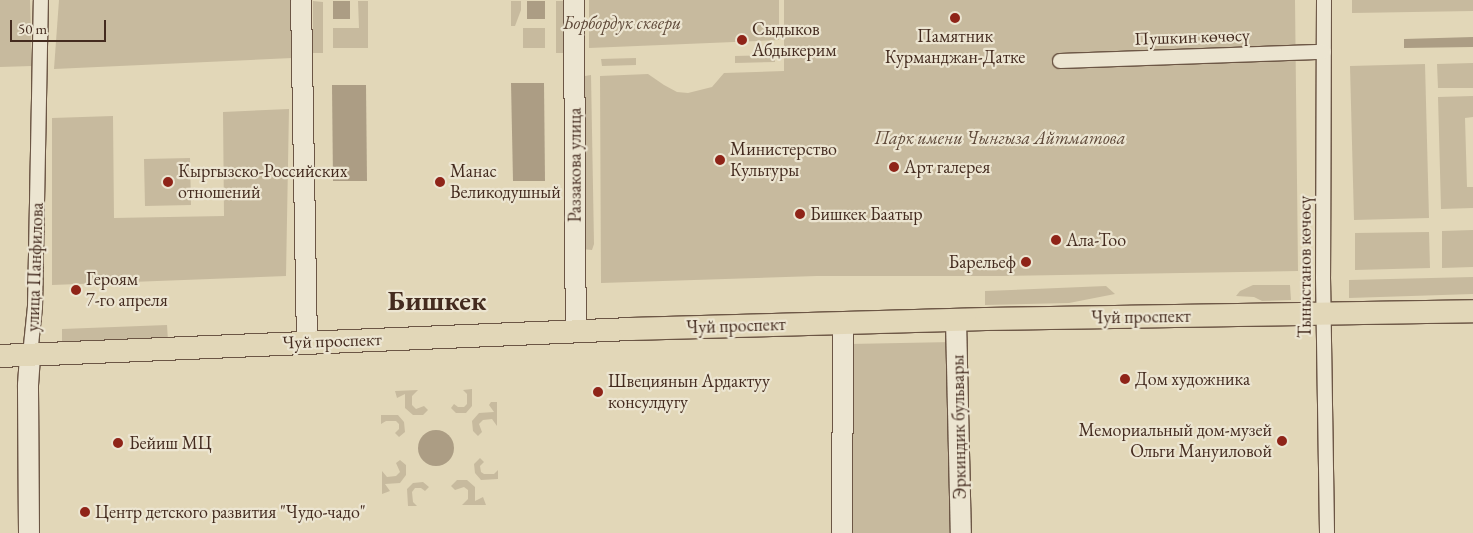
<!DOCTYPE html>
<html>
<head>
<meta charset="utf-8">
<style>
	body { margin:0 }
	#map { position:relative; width:1473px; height:533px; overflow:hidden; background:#e2d7b8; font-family:"EB Garamond",serif }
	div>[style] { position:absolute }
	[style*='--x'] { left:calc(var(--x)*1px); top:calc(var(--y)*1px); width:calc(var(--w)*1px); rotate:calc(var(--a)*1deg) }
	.green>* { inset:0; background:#c7ba9e }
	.water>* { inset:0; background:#ac9d84 }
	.round { border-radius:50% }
	.roads { filter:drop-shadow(1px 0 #6c5645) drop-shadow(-1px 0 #6c5645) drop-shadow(0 1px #6c5645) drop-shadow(0 -1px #6c5645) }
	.street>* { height:14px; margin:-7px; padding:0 7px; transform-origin:7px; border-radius:7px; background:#ece5d1 }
	.secondary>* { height:20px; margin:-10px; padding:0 10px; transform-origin:10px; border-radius:10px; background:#ece5d1 }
	.primary>* { height:22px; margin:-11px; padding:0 11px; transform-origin:11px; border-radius:11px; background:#e2d7b8 }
	.dots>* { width:14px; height:14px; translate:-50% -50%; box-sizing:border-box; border:2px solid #ece5d1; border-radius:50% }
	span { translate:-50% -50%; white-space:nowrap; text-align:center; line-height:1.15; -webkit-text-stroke:4.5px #ece5d1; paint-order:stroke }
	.park-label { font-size:18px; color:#5e4838; font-style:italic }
	.poi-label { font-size:18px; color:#442b1f }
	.left { translate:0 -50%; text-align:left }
	.right { translate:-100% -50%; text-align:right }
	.street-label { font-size:18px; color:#442b1f }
	.town-label { font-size:28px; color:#442b1f; font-weight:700 }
	.scale { position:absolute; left:10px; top:20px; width:96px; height:22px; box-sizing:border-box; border:2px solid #442b1f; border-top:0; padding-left:6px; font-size:15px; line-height:18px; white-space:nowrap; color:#442b1f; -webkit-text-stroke:4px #ece5d1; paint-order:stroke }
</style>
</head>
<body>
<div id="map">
	<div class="green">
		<div style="clip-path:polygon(0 0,30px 0,32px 66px,0 67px)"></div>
		<div style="clip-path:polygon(59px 0,292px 0,292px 58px,54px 69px)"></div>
		<div style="clip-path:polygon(589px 0,779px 0,779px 40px,589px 48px)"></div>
		<div style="clip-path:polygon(784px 0,1295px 0,1298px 271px,1001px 276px,817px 276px,601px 283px,600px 76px,648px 74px,664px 85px,677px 92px,688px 93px,712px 87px,724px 73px,784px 71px)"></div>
		<div style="clip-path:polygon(1352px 0,1473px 0,1473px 11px,1352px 13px)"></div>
		<div style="clip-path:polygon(313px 1px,323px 2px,323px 53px,313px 53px)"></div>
		<div style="clip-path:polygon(358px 1px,368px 1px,368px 48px,333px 48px,333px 28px,359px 28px)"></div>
		<div style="clip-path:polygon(511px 1px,521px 1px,521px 10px,515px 26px,511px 26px)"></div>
		<div style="clip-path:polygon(556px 1px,564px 1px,564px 53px,556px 53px)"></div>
		<div style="clip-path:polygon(523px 28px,545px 28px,545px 48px,523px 48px)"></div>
		<div style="clip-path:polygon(775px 55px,775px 62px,735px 63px,735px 56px)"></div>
		<div style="clip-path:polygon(636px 58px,636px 65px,602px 66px,601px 59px)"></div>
		<div style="clip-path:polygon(1473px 63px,1473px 88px,1438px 88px,1437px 64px)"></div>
		<div style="clip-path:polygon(1425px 64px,1429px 218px,1354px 220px,1350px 66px)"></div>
		<div style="clip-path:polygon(591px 75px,594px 244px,592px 250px,582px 249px,579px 77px)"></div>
		<div style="clip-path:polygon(1473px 96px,1473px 117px,1465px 118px,1467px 187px,1473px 187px,1473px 208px,1441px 209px,1438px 97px)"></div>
		<div style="clip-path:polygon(289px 109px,286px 276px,52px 285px,52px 118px,113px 116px,114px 218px,224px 216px,223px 112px)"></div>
		<div style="clip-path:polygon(190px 158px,191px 205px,145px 206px,144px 159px)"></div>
		<div style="clip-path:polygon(1473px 230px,1473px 267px,1442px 268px,1442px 231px)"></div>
		<div style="clip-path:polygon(1429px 232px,1430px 268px,1355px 270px,1355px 233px)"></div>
		<div style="clip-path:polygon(1473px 277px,1473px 294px,1349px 298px,1349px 280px)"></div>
		<div style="clip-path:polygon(1253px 285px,1290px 285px,1291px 300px,1262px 301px,1254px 297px,1236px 296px,1240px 291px)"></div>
		<div style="clip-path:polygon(1106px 286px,1115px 294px,1069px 303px,985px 305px,985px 291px)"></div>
		<div style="clip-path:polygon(167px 325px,168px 341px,62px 345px,62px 329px)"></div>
		<div style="clip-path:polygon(953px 342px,956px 533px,852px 533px,849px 344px)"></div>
		<div style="clip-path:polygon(472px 389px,472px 406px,466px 413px,456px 413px,451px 408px,454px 404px,458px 407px,464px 407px,467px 404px,467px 394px,463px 390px)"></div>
		<div style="clip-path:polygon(418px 390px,412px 396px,412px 405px,416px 409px,424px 406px,428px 410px,423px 415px,413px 415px,405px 408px,405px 394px,397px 398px,395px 391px)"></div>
		<div style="clip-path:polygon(491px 402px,497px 402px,497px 426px,492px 419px,483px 420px,479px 424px,482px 432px,478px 436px,473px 431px,472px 421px,479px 413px,494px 412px,489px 405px)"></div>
		<div style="clip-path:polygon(381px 415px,398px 415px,404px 422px,405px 432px,399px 437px,395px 433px,399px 429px,399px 424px,396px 421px,386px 421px,381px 424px)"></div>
		<div style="clip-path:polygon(480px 458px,484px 462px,480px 466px,481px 472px,484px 474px,494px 474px,498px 470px,498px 479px,481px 480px,475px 473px,474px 464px)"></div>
		<div style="clip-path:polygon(400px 460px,406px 465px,406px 475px,400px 483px,385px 484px,390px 491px,382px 494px,382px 471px,387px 477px,396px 476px,400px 472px,396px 463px)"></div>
		<div style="clip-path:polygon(457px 480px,467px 480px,475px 487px,475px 501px,483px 497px,486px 505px,462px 505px,468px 499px,468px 490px,464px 487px,455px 490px,451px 486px)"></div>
		<div style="clip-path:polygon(423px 482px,429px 487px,425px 491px,421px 488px,415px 488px,412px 492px,413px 502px,417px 506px,408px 506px,407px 489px,413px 483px)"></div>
	</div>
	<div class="water">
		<div style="clip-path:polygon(333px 1px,350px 1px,350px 19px,333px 19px)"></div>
		<div style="clip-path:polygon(527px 1px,545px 1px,545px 19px,527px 19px)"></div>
		<div style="clip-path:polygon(1473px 37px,1473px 47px,1404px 48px,1404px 39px)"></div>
		<div style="clip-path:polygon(511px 83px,544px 83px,545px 181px,513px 181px)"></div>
		<div style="clip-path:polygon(332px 85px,366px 85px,367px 181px,333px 181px)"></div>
		<div class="round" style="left:418px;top:430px;width:36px;height:36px"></div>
	</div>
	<div class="roads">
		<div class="street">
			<div style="--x:1324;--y:0;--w:277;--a:90.2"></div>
			<div style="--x:1323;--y:277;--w:256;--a:89.1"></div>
			<div style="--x:1060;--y:61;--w:264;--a:-2"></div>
			<div style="--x:30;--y:355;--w:48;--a:-84.1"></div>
			<div style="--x:35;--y:307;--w:307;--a:-88.9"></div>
		</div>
		<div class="secondary">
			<div style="--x:301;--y:0;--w:342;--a:89"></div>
			<div style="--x:574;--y:0;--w:331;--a:89.7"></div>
			<div style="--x:956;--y:320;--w:213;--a:88.7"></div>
			<div style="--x:29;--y:533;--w:148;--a:-90.4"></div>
			<div style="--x:28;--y:385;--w:30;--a:-86"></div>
			<div style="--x:842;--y:533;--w:210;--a:-89.7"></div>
		</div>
		<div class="primary">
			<div style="--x:0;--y:356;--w:631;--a:-2.45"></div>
			<div style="--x:630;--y:329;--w:356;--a:-1.6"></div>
			<div style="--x:986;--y:319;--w:487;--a:-0.9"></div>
		</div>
	</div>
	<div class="dots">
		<div style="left:955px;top:18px;background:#8f2418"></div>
		<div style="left:742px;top:40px;background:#8f2418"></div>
		<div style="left:720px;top:160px;background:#8f2418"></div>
		<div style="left:894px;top:167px;background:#8f2418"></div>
		<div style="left:168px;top:182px;background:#8f2418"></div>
		<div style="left:440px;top:182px;background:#8f2418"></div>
		<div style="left:800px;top:214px;background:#8f2418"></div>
		<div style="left:1056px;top:240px;background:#8f2418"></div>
		<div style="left:1026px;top:262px;background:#8f2418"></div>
		<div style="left:76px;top:290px;background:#8f2418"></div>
		<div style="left:1125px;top:379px;background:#8f2418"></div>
		<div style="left:598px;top:392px;background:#8f2418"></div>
		<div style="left:1282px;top:441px;background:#8f2418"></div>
		<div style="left:118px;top:443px;background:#8f2418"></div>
		<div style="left:85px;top:512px;background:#8f2418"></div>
	</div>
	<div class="park-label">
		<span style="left:622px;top:23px">Борбордук сквери</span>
		<span style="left:1000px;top:138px">Парк имени Чынгыза Айтматова</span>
	</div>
	<div class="poi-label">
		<span class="left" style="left:752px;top:40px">Сыдыков<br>Абдыкерим</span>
		<span style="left:955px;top:47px">Памятник<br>Курманджан-Датке</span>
		<span class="left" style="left:730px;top:160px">Министерство<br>Культуры</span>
		<span class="left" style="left:904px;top:167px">Арт галерея</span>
		<span class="left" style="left:178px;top:182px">Кыргызско-Российских<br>отношений</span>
		<span class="left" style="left:450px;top:182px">Манас<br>Великодушный</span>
		<span class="left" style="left:810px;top:214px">Бишкек Баатыр</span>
		<span class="left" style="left:1066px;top:240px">Ала-Тоо</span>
		<span class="right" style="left:1016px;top:262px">Барельеф</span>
		<span class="left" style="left:86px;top:290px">Героям<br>7-го апреля</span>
		<span class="left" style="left:1135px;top:379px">Дом художника</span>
		<span class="left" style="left:608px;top:392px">Швециянын Ардактуу<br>консулдугу</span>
		<span class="right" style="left:1272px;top:441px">Мемориальный дом-музей<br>Ольги Мануиловой</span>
		<span class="left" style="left:129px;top:443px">Бейиш МЦ</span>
		<span class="left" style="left:95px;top:512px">Центр детского развития "Чудо-чадо"</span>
	</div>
	<div class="street-label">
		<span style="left:1192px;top:37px;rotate:-2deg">Пушкин көчөсү</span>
		<span style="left:575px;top:165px;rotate:-90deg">Раззакова улица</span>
		<span style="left:35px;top:267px;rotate:-88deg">улица Панфилова</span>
		<span style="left:1305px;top:267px;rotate:-90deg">Тыныстанов көчөсү</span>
		<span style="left:1141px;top:317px;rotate:-1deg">Чуй проспект</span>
		<span style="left:736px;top:326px;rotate:-2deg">Чуй проспект</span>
		<span style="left:332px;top:341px;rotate:-2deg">Чуй проспект</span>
		<span style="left:959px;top:427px;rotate:-91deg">Эркиндик бульвары</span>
	</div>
	<div class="town-label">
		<span style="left:437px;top:300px">Бишкек</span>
	</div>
	<div class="scale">50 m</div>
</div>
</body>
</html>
